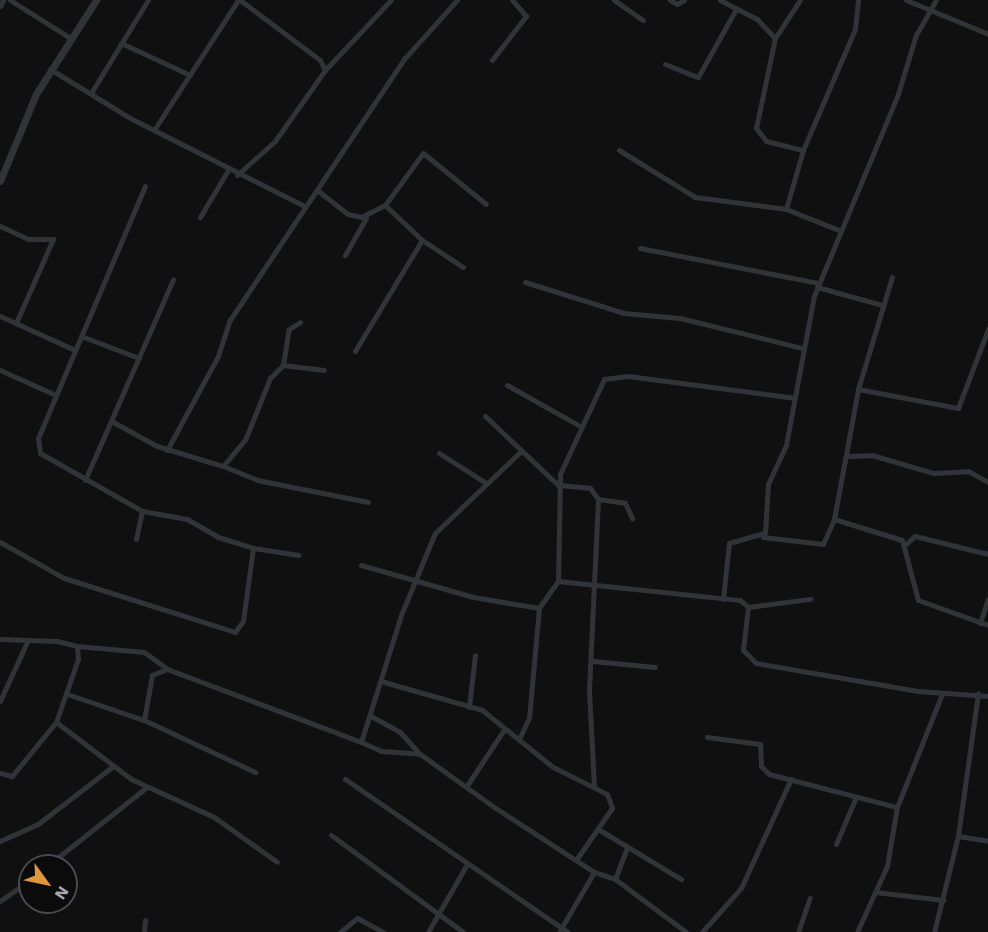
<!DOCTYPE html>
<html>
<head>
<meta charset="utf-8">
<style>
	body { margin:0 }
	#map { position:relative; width:988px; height:932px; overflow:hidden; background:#101011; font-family:"Work Sans",sans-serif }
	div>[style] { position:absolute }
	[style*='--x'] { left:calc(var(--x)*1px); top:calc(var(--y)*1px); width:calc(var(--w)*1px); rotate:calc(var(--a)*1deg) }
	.minor>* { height:5px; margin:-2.5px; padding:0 2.5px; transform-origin:2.5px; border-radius:2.5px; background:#323336 }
	.tertiary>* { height:7px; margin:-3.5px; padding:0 3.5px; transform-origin:3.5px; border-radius:3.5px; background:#323336 }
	span { translate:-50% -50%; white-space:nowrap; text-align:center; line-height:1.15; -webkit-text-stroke:5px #0b0b0c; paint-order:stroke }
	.north { position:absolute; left:18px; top:854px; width:60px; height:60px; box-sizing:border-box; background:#0b0b0c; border:2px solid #484a4e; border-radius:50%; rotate:123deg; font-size:16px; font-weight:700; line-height:24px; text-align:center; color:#a3a9b1 }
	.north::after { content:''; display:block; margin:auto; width:21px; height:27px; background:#df973b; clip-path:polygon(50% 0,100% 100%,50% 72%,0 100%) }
</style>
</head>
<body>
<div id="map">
	<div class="minor">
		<div style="--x:10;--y:0;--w:71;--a:32.3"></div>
		<div style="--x:614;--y:0;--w:35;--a:35"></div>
		<div style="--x:670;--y:0;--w:8;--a:30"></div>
		<div style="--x:677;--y:4;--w:8;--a:-30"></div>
		<div style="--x:720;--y:0;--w:42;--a:27.2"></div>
		<div style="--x:757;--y:19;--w:26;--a:47"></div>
		<div style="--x:800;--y:0;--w:45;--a:123.3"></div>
		<div style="--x:775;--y:38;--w:92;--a:101.9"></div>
		<div style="--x:756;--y:128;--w:16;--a:52"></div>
		<div style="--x:766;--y:141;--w:38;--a:14"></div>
		<div style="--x:906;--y:0;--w:89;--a:22.5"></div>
		<div style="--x:0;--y:6;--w:7;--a:-63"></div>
		<div style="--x:121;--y:43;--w:76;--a:24.9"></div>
		<div style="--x:492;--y:60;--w:56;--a:-52.3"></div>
		<div style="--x:526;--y:16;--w:21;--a:-131"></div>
		<div style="--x:665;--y:64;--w:35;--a:22"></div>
		<div style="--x:698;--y:77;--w:78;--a:-60.8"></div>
		<div style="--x:50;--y:69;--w:96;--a:31.4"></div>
		<div style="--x:132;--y:119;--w:193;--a:26.8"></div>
		<div style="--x:325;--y:70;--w:96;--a:-46.7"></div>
		<div style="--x:91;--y:93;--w:109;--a:-58.5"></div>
		<div style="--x:154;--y:130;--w:155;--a:-57.1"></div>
		<div style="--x:619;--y:150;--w:89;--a:31.7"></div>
		<div style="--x:695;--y:197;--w:92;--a:7.5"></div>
		<div style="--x:786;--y:209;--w:59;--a:21.8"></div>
		<div style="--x:237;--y:175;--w:51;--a:-41.8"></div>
		<div style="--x:275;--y:141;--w:87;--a:-54.8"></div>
		<div style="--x:325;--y:70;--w:11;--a:-117"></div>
		<div style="--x:320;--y:60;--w:100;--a:-143.1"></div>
		<div style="--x:145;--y:186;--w:274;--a:113"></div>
		<div style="--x:38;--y:438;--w:15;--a:82"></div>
		<div style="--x:40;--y:453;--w:117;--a:29.6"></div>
		<div style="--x:142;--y:511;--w:46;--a:10.1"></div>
		<div style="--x:187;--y:519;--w:36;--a:30"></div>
		<div style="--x:218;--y:537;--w:37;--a:17"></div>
		<div style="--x:253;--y:548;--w:46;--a:8.8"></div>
		<div style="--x:317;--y:190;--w:39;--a:38"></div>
		<div style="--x:348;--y:214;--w:18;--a:13"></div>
		<div style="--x:366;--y:218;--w:43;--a:119.6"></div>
		<div style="--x:385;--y:205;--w:64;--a:-53.8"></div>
		<div style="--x:423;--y:153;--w:81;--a:39"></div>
		<div style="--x:786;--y:209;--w:61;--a:-73.9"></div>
		<div style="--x:803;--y:150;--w:132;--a:-66.7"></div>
		<div style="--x:855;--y:29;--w:29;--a:-84"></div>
		<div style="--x:200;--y:217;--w:55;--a:-59.2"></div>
		<div style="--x:0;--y:226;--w:31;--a:25"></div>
		<div style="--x:28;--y:239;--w:25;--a:0"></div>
		<div style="--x:53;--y:239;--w:92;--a:113.8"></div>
		<div style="--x:422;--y:240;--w:49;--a:33.4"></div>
		<div style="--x:640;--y:248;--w:181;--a:11.1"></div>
		<div style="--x:525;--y:282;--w:104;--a:17.4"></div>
		<div style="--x:624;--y:313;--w:56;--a:5.1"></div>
		<div style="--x:680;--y:318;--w:126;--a:13.8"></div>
		<div style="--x:817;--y:287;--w:67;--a:15.5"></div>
		<div style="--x:0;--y:316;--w:82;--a:24.4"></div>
		<div style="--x:81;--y:336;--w:62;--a:20.8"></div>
		<div style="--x:355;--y:351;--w:130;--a:-58.9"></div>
		<div style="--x:422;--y:240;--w:51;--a:-136.6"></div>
		<div style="--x:385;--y:205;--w:25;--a:153"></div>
		<div style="--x:283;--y:365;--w:41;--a:7"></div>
		<div style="--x:0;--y:370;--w:61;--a:24.1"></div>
		<div style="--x:507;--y:385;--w:84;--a:29.3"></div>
		<div style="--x:858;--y:389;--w:102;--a:10.8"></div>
		<div style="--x:958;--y:408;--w:85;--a:-69.2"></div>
		<div style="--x:485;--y:416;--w:100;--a:43.4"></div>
		<div style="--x:558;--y:485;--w:32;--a:5"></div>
		<div style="--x:590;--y:488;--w:14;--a:54"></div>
		<div style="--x:598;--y:499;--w:192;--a:92.7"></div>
		<div style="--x:589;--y:691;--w:94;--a:87"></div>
		<div style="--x:113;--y:422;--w:50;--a:28.6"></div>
		<div style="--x:157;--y:446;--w:69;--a:16.9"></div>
		<div style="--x:223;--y:466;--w:34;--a:-50"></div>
		<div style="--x:245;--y:440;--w:67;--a:-68"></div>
		<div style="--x:270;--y:378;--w:18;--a:-45"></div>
		<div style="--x:283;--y:365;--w:36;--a:-81"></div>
		<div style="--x:289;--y:329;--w:13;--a:-32"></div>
		<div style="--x:167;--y:450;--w:107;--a:-61.5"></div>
		<div style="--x:218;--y:356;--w:38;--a:-72"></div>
		<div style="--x:230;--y:320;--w:315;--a:-56.3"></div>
		<div style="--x:405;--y:58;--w:78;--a:-48.1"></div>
		<div style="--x:439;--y:453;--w:56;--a:32.6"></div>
		<div style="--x:848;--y:456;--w:24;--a:-2"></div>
		<div style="--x:872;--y:455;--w:64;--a:16.4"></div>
		<div style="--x:933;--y:473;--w:35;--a:-3"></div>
		<div style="--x:968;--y:471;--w:23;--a:29"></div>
		<div style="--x:223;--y:466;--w:37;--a:22"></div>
		<div style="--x:257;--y:480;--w:113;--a:11.2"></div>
		<div style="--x:85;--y:480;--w:219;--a:-66.3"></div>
		<div style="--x:598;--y:499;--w:27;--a:8"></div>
		<div style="--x:625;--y:503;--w:17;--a:65"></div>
		<div style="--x:834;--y:519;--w:71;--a:17.2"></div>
		<div style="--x:902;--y:540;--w:62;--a:75.1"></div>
		<div style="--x:918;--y:600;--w:74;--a:19.7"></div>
		<div style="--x:763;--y:537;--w:60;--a:6.7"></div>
		<div style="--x:823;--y:544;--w:27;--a:-66"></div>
		<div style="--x:834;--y:519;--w:132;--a:-79.5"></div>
		<div style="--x:858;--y:389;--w:117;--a:-73.1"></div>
		<div style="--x:136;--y:539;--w:29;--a:-78"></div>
		<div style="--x:0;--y:542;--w:73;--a:29.4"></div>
		<div style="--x:64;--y:578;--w:179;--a:17.5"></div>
		<div style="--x:235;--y:632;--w:14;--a:-54"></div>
		<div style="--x:243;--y:621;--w:74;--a:-82.2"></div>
		<div style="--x:906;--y:544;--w:12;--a:-42"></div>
		<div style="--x:915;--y:536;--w:75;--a:13.9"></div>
		<div style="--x:361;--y:565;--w:116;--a:15.9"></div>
		<div style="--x:473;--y:597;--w:67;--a:9.5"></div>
		<div style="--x:558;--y:581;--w:107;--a:-88.9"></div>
		<div style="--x:560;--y:474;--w:105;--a:-65.1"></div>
		<div style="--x:604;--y:379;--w:24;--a:-7"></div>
		<div style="--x:628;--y:376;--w:167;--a:7.5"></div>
		<div style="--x:723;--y:599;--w:56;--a:-83.9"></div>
		<div style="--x:729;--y:543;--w:37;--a:-16"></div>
		<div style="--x:765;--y:533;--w:49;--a:-86.5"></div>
		<div style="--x:768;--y:484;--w:43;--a:-65.2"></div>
		<div style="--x:786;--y:445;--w:152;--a:-79.4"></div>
		<div style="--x:814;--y:296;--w:216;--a:-67.4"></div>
		<div style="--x:897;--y:97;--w:65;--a:-73"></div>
		<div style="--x:916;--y:35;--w:40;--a:-60.3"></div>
		<div style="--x:748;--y:607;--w:63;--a:-7.4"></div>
		<div style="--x:980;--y:623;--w:25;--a:-72"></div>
		<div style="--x:0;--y:639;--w:57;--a:2"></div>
		<div style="--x:57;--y:641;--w:21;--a:14"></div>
		<div style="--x:77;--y:646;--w:13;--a:86"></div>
		<div style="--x:78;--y:659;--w:67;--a:109.2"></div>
		<div style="--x:56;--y:722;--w:70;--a:129.2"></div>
		<div style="--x:12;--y:776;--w:12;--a:-166"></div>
		<div style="--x:77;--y:646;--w:67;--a:5.1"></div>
		<div style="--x:144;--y:652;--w:29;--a:36"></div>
		<div style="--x:593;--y:661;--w:62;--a:5.5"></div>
		<div style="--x:384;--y:682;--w:102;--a:15.9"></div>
		<div style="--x:482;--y:710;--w:91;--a:38.8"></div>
		<div style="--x:553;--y:767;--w:60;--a:26.6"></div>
		<div style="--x:607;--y:794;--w:15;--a:70"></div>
		<div style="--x:612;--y:808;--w:63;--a:124.7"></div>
		<div style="--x:70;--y:695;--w:78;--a:18.7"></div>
		<div style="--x:144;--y:720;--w:123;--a:25.1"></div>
		<div style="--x:0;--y:701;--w:65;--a:-65.4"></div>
		<div style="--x:469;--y:707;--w:52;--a:-83.4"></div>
		<div style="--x:371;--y:716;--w:33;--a:29"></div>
		<div style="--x:400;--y:732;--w:30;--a:48"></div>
		<div style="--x:420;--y:754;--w:91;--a:35.6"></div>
		<div style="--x:494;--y:807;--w:119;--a:33"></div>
		<div style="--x:594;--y:872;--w:22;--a:18"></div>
		<div style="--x:615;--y:879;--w:89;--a:36.7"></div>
		<div style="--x:144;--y:720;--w:46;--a:-79.9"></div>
		<div style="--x:152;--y:675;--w:16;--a:-22"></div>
		<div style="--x:167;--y:669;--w:207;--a:20.6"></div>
		<div style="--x:361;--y:742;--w:133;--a:-72.5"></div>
		<div style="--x:401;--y:615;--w:89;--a:-67.5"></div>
		<div style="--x:435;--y:533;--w:119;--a:-43.6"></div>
		<div style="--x:56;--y:722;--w:94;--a:37.2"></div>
		<div style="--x:131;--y:779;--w:91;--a:24.6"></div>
		<div style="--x:214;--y:817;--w:77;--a:35.5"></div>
		<div style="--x:520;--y:737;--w:21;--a:-65"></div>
		<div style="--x:529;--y:718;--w:110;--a:-84.8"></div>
		<div style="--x:539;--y:608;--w:33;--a:-55"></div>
		<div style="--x:558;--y:581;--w:183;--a:6"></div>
		<div style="--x:740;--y:600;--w:11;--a:41"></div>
		<div style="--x:748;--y:607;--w:43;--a:96.6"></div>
		<div style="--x:743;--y:650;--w:18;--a:45"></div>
		<div style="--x:756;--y:663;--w:164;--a:9.8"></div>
		<div style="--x:918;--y:691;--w:70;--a:4.1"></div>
		<div style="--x:707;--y:737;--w:53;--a:7.5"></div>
		<div style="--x:760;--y:744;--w:22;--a:87"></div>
		<div style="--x:761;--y:766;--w:11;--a:45"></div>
		<div style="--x:769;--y:774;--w:132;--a:14.5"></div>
		<div style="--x:361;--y:742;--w:22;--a:24"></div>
		<div style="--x:381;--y:751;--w:39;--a:4"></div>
		<div style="--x:345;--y:779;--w:270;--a:34.5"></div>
		<div style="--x:466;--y:787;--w:67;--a:-56.5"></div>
		<div style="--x:598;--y:829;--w:97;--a:31.1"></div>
		<div style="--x:331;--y:835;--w:164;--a:36.3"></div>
		<div style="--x:958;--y:836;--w:30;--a:9"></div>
		<div style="--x:0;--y:841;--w:42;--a:-24.1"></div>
		<div style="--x:38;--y:824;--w:95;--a:-37.7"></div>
		<div style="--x:836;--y:844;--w:51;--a:-66.9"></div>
		<div style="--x:47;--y:866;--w:127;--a:-38.3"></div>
		<div style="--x:615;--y:879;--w:34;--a:-69"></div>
		<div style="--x:875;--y:892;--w:69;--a:6.6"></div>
		<div style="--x:0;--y:901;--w:37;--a:-35"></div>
		<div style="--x:144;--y:932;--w:12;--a:-85"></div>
		<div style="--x:340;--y:932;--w:22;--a:-39"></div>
		<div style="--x:357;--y:918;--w:30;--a:28"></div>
		<div style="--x:428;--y:932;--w:76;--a:-60.1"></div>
		<div style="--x:559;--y:932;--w:69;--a:-59.7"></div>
		<div style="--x:702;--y:932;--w:59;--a:-48.4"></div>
		<div style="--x:741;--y:888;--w:120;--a:-65.4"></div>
		<div style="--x:798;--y:932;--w:36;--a:-71"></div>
		<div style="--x:857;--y:932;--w:72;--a:-65.6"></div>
		<div style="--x:887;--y:866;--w:60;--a:-80.4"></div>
		<div style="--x:897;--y:807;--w:122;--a:-68.3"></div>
		<div style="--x:934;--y:932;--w:99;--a:-76"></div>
		<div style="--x:958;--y:836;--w:144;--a:-82"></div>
	</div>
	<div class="tertiary">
		<div style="--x:0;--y:181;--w:94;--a:-67.5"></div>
		<div style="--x:36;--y:94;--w:112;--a:-57.4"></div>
	</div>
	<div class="north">N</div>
</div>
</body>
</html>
